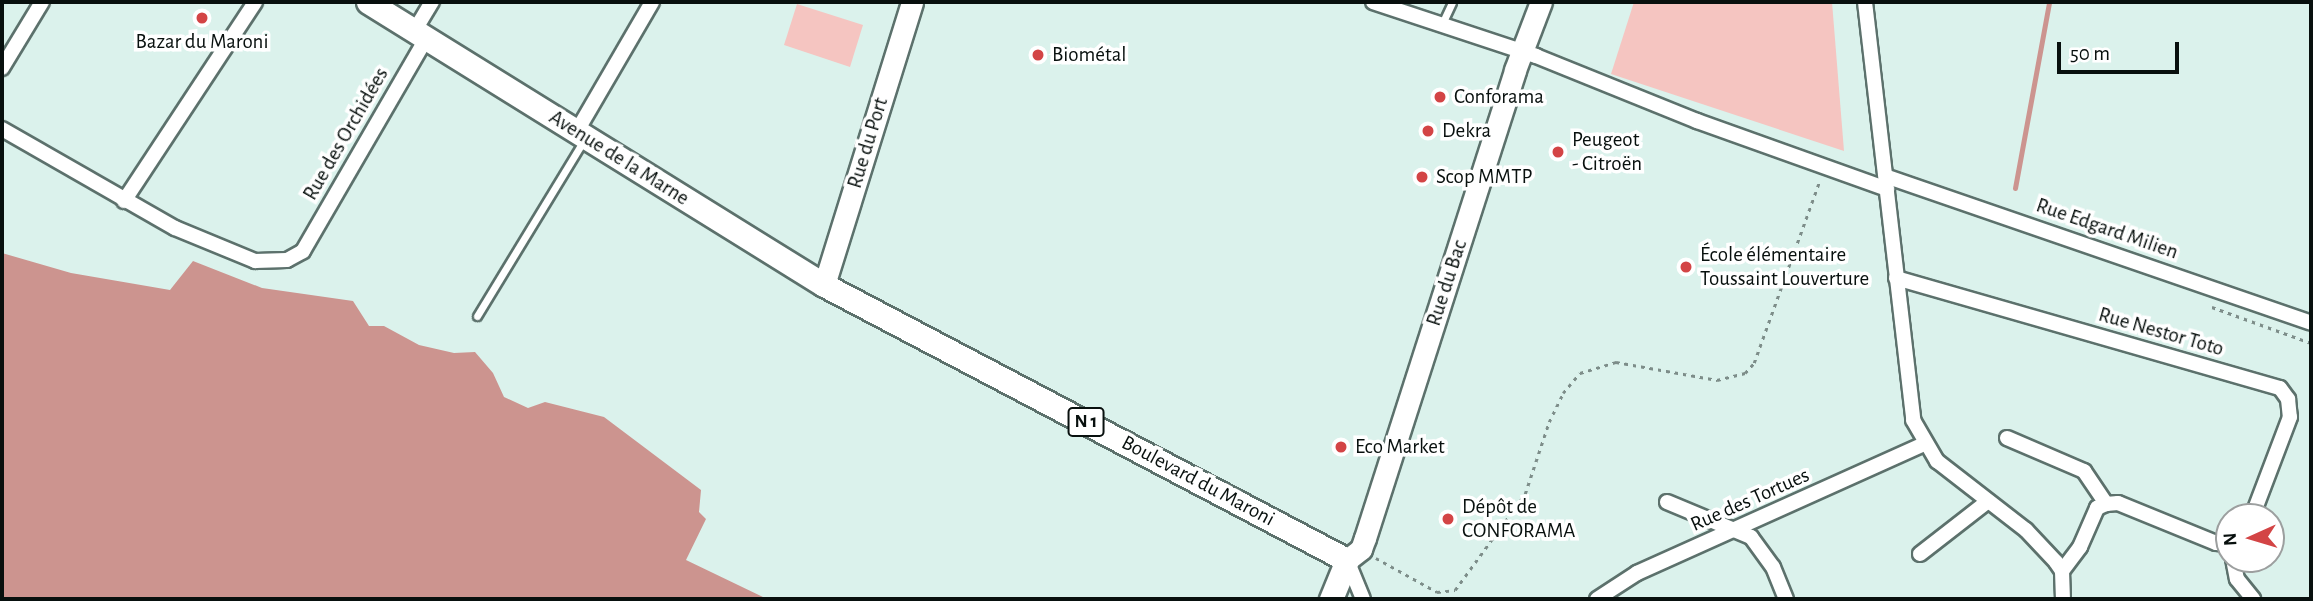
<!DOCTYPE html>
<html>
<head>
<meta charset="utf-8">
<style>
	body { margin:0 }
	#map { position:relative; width:2313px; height:601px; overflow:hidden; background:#dbf2ec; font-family:"Alegreya Sans",sans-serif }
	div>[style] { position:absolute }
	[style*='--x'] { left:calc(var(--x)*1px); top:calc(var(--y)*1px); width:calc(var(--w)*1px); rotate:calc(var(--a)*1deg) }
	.green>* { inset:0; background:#f5c5c1 }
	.water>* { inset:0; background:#cc948f }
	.stream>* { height:5px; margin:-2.5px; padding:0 2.5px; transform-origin:2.5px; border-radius:2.5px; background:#cc948f }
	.path>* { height:2.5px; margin-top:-1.25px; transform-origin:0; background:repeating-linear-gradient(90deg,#7d8d89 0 3.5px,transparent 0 8.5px) }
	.roads { filter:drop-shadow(2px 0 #5c716c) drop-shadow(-2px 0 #5c716c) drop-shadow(0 2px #5c716c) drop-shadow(0 -2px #5c716c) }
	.lane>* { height:7px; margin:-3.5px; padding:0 3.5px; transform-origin:3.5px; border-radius:3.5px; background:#fff }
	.street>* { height:14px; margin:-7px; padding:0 7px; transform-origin:7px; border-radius:7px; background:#fff }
	.secondary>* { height:21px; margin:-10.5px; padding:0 10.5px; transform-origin:10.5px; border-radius:10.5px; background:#fff }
	.primary>* { height:23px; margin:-11.5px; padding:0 11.5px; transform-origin:11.5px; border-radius:11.5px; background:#fff }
	.dots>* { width:19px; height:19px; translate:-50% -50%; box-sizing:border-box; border:4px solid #fff; border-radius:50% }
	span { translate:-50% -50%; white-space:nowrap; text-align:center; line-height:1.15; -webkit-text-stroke:7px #fff; paint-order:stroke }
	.shield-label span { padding:2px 5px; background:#fff; border:2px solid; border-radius:5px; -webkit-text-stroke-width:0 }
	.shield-label { font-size:19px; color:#08100e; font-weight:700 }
	.poi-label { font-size:21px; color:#08100e }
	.left { translate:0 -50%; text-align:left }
	.street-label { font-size:21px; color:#08100e }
	.frame { position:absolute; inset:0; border:4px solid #08100e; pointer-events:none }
	.north { position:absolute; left:2215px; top:503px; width:70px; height:70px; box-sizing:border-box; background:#fff; border:2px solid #9c9f9f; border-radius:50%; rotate:266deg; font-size:19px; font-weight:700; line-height:28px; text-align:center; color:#08100e }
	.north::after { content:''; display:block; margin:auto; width:24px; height:32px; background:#d34445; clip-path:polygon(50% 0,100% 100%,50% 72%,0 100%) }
	.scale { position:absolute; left:2057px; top:42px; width:122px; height:32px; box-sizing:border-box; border:4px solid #08100e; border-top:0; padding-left:9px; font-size:21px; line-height:24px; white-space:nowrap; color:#08100e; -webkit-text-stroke:5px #fff; paint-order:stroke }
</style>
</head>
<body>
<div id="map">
	<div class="green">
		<div style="clip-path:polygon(1634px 2px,1832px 2px,1844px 151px,1611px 74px)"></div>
		<div style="clip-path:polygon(797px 4px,863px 25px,850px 67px,784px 45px)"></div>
	</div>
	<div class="water">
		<div style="clip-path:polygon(2px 253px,71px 273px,170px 290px,193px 261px,262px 288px,353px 301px,369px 326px,384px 326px,419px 345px,454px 353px,475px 352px,493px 373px,504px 397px,528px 408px,545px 402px,604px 417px,701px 490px,699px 512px,706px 519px,686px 560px,767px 599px,2px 599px)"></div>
	</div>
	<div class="stream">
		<div style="--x:2015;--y:188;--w:189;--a:-79.6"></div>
	</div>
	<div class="path">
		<div style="--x:2212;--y:307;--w:105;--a:20"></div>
		<div style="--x:1376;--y:558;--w:70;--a:29.1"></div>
		<div style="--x:1437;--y:592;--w:18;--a:-6"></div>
		<div style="--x:1455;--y:590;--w:119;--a:-53.9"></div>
		<div style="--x:1525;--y:494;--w:76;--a:-71.6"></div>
		<div style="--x:1549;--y:422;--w:32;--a:-64"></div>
		<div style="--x:1563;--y:393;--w:26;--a:-50"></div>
		<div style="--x:1580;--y:373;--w:38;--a:-17"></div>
		<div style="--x:1616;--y:362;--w:103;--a:10.1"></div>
		<div style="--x:1717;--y:380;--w:29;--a:-14"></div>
		<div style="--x:1745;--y:373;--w:13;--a:-48"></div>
		<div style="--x:1754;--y:363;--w:192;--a:-70.2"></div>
	</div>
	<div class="roads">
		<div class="lane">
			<div style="--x:1441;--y:26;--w:26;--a:-65"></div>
			<div style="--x:477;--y:316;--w:206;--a:-58.7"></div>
		</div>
		<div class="street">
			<div style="--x:1373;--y:2;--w:172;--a:18.3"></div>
			<div style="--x:1536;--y:56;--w:174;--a:22"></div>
			<div style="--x:1697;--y:121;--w:202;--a:19.7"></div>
			<div style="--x:1865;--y:2;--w:421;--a:83.4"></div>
			<div style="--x:1913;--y:420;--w:48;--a:59.7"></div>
			<div style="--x:1937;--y:461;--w:113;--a:37.8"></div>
			<div style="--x:2026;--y:530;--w:44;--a:46.8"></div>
			<div style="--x:2056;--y:562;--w:11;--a:56"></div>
			<div style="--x:2062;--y:571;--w:28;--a:88"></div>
			<div style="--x:415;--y:30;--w:33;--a:-59"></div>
			<div style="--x:2;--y:68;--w:77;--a:-58.8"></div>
			<div style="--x:2;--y:129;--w:199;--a:29.8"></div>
			<div style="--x:175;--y:228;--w:87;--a:22.4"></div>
			<div style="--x:255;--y:261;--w:32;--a:-2"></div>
			<div style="--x:287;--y:260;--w:18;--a:-29"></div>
			<div style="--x:303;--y:251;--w:245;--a:-59.9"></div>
			<div style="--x:577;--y:131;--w:149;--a:-59.8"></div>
			<div style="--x:1888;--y:177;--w:447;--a:19"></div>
			<div style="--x:124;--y:201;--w:238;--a:-56.6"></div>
			<div style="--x:1896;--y:278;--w:399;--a:16"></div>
			<div style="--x:2280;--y:388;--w:14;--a:54"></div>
			<div style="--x:2288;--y:399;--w:18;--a:84"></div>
			<div style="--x:2290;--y:417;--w:107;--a:110.8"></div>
			<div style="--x:2007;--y:438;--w:84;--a:23.2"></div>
			<div style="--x:2084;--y:471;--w:40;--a:56"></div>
			<div style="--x:1667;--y:502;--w:91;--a:22.6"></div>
			<div style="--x:1751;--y:537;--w:37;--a:54"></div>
			<div style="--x:1773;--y:567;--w:35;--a:68"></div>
			<div style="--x:1920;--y:554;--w:86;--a:-37.9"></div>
			<div style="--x:2233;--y:559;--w:20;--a:79"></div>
			<div style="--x:2237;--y:579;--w:26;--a:51"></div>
			<div style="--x:1347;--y:560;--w:42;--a:67.7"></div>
			<div style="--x:2062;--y:571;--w:30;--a:-53"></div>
			<div style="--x:2080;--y:547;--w:43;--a:-66.4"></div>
			<div style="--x:2097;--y:508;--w:10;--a:-24"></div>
			<div style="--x:2106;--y:504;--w:12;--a:-5"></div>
			<div style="--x:2118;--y:503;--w:106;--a:22.2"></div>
			<div style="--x:2216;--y:543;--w:13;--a:4"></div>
			<div style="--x:1597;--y:599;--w:48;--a:-33"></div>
			<div style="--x:1637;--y:573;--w:315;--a:-24.2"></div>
		</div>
		<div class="secondary">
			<div style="--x:824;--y:285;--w:296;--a:-72.7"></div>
			<div style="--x:1347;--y:560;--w:18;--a:-38"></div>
			<div style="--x:1361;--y:549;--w:12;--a:-70"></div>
			<div style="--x:1365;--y:538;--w:491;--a:-72.2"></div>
			<div style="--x:1515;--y:70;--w:73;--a:-69.1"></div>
		</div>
		<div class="primary">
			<div style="--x:368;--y:2;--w:537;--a:31.82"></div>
			<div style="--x:824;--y:285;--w:591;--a:27.74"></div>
			<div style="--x:1347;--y:560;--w:42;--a:112.3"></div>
		</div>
	</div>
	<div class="dots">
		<div style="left:202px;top:18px;background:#d34445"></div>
		<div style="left:1038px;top:55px;background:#d34445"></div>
		<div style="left:1440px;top:97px;background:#d34445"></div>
		<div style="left:1428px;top:131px;background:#d34445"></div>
		<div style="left:1558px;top:152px;background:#d34445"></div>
		<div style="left:1422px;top:177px;background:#d34445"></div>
		<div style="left:1686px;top:267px;background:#d34445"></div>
		<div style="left:1341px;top:447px;background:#d34445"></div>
		<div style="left:1448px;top:519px;background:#d34445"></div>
	</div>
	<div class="shield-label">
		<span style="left:1086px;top:422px">N 1</span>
	</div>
	<div class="poi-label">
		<span style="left:202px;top:42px">Bazar du Maroni</span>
		<span class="left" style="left:1052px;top:55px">Biométal</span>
		<span class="left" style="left:1454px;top:97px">Conforama</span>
		<span class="left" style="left:1442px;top:131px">Dekra</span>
		<span class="left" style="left:1572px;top:152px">Peugeot<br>- Citroën</span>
		<span class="left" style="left:1436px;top:177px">Scop MMTP</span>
		<span class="left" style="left:1700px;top:267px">École élémentaire<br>Toussaint Louverture</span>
		<span class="left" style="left:1355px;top:447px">Eco Market</span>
		<span class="left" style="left:1462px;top:519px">Dépôt de<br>CONFORAMA</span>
	</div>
	<div class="street-label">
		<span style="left:346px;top:134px;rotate:-60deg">Rue des Orchidées</span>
		<span style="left:868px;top:143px;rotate:-73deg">Rue du Port</span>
		<span style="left:619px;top:158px;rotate:32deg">Avenue de la Marne</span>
		<span style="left:2107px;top:229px;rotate:19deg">Rue Edgard Milien</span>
		<span style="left:1447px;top:283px;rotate:-72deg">Rue du Bac</span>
		<span style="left:2161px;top:332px;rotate:16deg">Rue Nestor Toto</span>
		<span style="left:1198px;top:481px;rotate:28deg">Boulevard du Maroni</span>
		<span style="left:1750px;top:500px;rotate:-24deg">Rue des Tortues</span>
	</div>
	<div class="frame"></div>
	<div class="north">N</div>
	<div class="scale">50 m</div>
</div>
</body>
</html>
